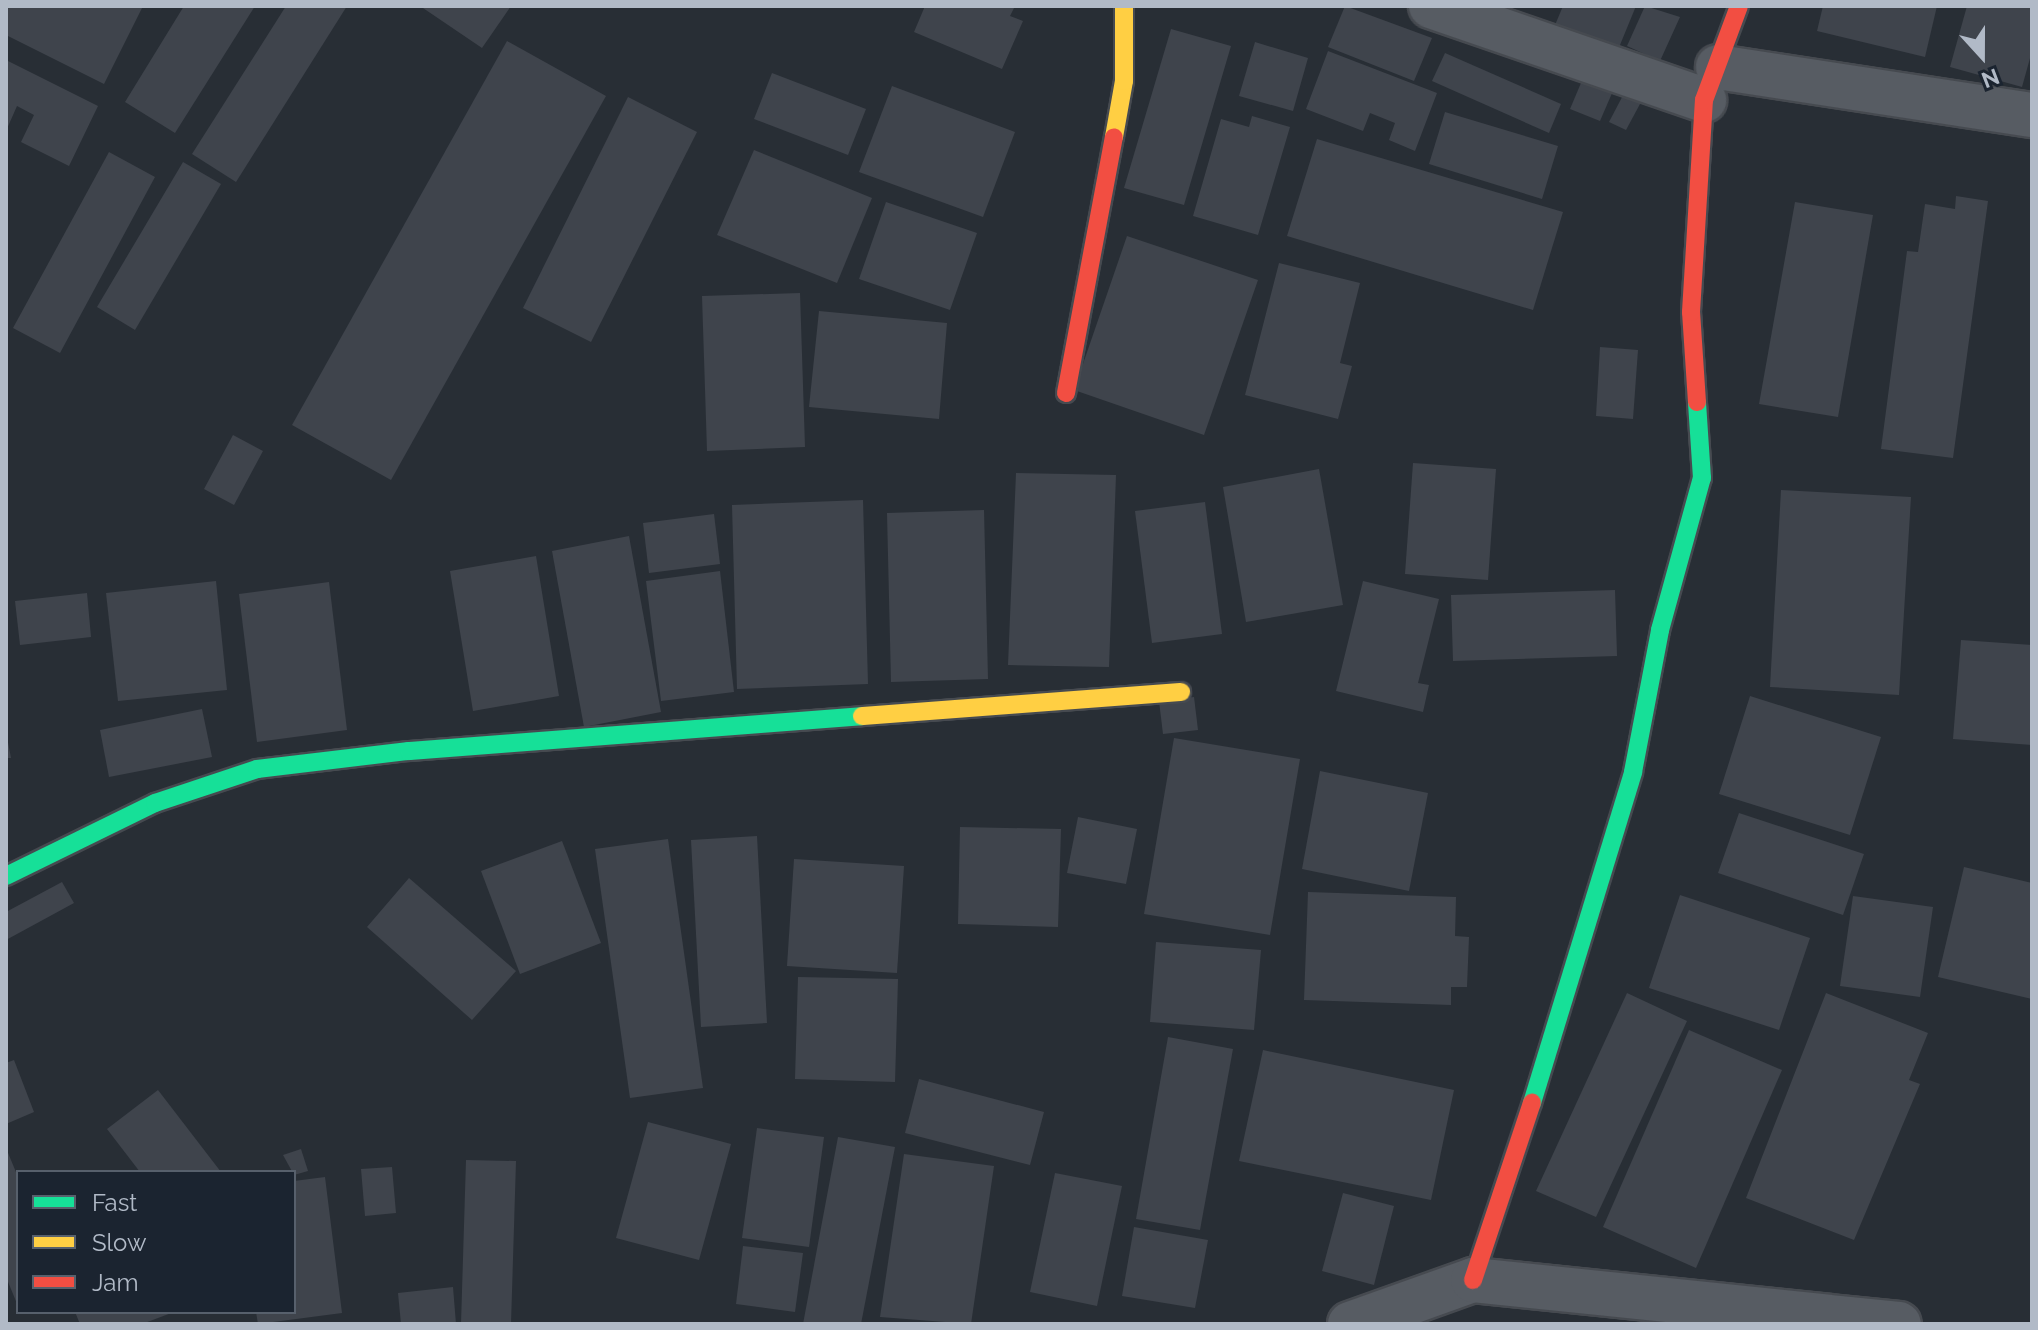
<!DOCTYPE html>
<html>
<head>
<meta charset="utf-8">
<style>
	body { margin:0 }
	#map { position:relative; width:2038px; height:1330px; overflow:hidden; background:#282e35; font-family:Raleway,sans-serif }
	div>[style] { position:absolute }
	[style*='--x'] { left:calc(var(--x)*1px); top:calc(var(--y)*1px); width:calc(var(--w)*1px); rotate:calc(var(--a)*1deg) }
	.building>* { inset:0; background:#3f444c }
	.roads { filter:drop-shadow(2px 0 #464a50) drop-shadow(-2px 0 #464a50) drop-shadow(0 2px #464a50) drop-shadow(0 -2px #464a50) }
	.street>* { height:44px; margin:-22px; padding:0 22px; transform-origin:22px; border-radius:22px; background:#575c63 }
	.fast>* { height:18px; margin:-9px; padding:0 9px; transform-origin:9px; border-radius:9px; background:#16e098 }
	.slow>* { height:18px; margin:-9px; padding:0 9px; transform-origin:9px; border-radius:9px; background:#ffcf43 }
	.jam>* { height:18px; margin:-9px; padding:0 9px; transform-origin:9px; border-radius:9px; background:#f24e42 }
	span { translate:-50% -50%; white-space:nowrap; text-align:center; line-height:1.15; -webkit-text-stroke:7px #1b2430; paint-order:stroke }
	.frame { position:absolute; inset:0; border:8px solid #b1bac7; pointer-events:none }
	.legend { position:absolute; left:16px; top:1170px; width:280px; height:144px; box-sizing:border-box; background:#1b2430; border:2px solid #57606c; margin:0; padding:10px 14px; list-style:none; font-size:24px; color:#b1bac7 }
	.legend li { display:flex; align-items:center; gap:16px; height:40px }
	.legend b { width:40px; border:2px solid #57606c }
	.north { position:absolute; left:1942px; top:16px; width:80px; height:80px; -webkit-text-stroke:6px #1b2430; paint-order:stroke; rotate:159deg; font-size:22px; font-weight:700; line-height:32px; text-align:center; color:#b1bac7 }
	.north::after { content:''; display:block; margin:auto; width:28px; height:36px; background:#b1bac7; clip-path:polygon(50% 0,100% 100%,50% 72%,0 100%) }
</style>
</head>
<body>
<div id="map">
	<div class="building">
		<div style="clip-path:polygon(6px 6px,143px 6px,104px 84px,6px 35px)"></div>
		<div style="clip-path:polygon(184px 6px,255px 6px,175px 133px,125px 102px)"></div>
		<div style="clip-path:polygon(286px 6px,347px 6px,236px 182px,192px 154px)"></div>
		<div style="clip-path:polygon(420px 6px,511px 6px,482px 48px)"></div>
		<div style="clip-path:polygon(925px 6px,1015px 6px,1010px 16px,1023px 21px,1002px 69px,914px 32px)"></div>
		<div style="clip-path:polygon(1345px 6px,1432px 38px,1414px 81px,1328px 47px)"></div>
		<div style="clip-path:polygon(1563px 6px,1636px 6px,1613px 62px,1550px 37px)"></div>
		<div style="clip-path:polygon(1645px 6px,1680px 17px,1660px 61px,1627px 46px)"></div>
		<div style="clip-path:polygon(1823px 6px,1937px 6px,1925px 57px,1817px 31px)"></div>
		<div style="clip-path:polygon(1967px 6px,2032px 6px,2032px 51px,2022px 87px,1950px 67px)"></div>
		<div style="clip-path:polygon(1171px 29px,1231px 46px,1184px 205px,1124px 188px)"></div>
		<div style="clip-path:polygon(507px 41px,606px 96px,391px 480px,292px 425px)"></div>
		<div style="clip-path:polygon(1255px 42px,1308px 58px,1293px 111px,1239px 96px)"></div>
		<div style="clip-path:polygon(1328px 51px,1437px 93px,1415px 151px,1389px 140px,1395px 123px,1370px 113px,1363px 131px,1306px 109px)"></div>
		<div style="clip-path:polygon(1445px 53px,1561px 104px,1549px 133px,1432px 81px)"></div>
		<div style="clip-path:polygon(6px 60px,98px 106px,69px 166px,21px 142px,34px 115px,17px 106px,6px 131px)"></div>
		<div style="clip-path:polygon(1589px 64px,1619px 77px,1600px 121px,1570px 109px)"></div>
		<div style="clip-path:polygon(772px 73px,866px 109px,848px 155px,754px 119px)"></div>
		<div style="clip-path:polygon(1630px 82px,1647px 91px,1626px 130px,1609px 122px)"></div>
		<div style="clip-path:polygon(892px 86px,1015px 132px,983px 217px,859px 172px)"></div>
		<div style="clip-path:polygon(628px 97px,697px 132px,591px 342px,523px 308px)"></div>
		<div style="clip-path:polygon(1445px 112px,1558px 146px,1542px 199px,1429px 164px)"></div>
		<div style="clip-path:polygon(1252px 116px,1290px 127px,1258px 235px,1193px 216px,1221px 119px,1249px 127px)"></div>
		<div style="clip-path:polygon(1317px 139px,1563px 212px,1533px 310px,1287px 236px)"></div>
		<div style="clip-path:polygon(754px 150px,872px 198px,837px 283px,717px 235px)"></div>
		<div style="clip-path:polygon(109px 152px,155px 177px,60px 353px,13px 328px)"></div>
		<div style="clip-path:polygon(183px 162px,221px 184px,135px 330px,97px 307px)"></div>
		<div style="clip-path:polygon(1956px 196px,1988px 201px,1953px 458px,1881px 449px,1907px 251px,1918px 252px,1925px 204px,1955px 209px)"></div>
		<div style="clip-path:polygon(886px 202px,977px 233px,950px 310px,859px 279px)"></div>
		<div style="clip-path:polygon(1795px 202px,1873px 215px,1838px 417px,1759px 404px)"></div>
		<div style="clip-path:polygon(1127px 236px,1258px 280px,1204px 435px,1074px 390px)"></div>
		<div style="clip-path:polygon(1279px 263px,1360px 283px,1340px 363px,1352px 366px,1338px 419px,1245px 395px)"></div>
		<div style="clip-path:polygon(800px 293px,805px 447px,707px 451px,702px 296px)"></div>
		<div style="clip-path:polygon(819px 311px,947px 323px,939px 419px,809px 407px)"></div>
		<div style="clip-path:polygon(1600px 347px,1638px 350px,1633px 419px,1596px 416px)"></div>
		<div style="clip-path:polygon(233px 435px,263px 451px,234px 505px,204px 489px)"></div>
		<div style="clip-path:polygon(1413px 463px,1496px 469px,1488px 580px,1405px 574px)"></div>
		<div style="clip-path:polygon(1319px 469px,1343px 605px,1246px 622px,1223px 487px)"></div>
		<div style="clip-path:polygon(1016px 473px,1116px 475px,1109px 667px,1008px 665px)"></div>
		<div style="clip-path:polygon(1781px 490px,1911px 497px,1899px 695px,1770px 687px)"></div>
		<div style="clip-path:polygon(863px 500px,868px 684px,737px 689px,732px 505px)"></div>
		<div style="clip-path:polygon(1205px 502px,1222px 634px,1152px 643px,1135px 511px)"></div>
		<div style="clip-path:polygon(984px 510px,988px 679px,891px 682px,887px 513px)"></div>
		<div style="clip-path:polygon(714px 514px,720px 564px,649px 573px,643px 523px)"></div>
		<div style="clip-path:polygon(629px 536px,661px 712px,584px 727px,552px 551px)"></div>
		<div style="clip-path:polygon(536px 556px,559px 696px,473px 711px,450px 571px)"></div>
		<div style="clip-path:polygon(720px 571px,734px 692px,661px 701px,646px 581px)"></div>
		<div style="clip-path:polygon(216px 581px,227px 690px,118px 701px,106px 593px)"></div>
		<div style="clip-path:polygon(1363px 581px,1439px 599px,1418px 683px,1429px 685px,1423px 712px,1336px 691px)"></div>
		<div style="clip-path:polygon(329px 582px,347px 730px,257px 742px,239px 594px)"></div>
		<div style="clip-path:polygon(1615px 590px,1617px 656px,1453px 661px,1451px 595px)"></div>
		<div style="clip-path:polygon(87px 593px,91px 637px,20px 645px,15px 601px)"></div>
		<div style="clip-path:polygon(1961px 640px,2032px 645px,2032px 745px,1953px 739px)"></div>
		<div style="clip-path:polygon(1750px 696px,1881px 737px,1850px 835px,1719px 794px)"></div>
		<div style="clip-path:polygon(1194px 697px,1198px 730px,1163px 734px,1159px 701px)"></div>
		<div style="clip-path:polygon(202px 709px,212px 757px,109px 777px,100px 730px)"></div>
		<div style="clip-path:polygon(6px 732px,11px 758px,6px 758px)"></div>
		<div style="clip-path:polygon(1174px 738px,1300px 759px,1270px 935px,1144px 914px)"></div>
		<div style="clip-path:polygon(1320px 771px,1428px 793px,1409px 891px,1302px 869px)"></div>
		<div style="clip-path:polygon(1739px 813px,1864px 854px,1843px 915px,1718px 873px)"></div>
		<div style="clip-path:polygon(1078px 817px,1137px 829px,1126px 884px,1067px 873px)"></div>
		<div style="clip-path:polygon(960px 827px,1061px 829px,1058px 927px,958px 924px)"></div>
		<div style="clip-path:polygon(757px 836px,767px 1023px,701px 1027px,691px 840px)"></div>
		<div style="clip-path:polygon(668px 839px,703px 1088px,630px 1098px,595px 849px)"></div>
		<div style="clip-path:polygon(562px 841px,601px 943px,520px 974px,481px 871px)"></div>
		<div style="clip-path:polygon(794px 859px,904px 866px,897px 973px,787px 966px)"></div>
		<div style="clip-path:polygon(1964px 867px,2032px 883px,2032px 999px,1938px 977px)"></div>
		<div style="clip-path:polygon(409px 878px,516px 971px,472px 1020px,367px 927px)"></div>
		<div style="clip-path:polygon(62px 882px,74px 903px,6px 940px,6px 912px)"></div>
		<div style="clip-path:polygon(1308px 892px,1456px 897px,1455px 936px,1469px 937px,1467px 987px,1451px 987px,1451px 1005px,1304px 1000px)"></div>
		<div style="clip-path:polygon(1680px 895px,1810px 938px,1779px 1030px,1649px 988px)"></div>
		<div style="clip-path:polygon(1853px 896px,1933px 907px,1920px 997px,1840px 986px)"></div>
		<div style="clip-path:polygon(1156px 942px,1261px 950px,1254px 1030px,1150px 1022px)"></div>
		<div style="clip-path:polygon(798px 977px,898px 979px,895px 1082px,795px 1079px)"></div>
		<div style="clip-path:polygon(1627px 993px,1687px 1021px,1596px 1217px,1536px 1191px)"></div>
		<div style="clip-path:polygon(1826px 993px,1928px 1033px,1909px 1080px,1920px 1084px,1854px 1240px,1746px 1198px)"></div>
		<div style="clip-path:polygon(1689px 1030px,1782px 1070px,1696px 1268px,1603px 1227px)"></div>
		<div style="clip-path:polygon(1168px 1037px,1233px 1049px,1200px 1230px,1136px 1219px)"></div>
		<div style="clip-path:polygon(1263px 1050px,1454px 1090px,1431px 1200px,1239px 1161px)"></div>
		<div style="clip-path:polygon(14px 1060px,34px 1112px,6px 1124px,6px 1063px)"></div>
		<div style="clip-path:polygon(919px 1079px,1044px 1112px,1030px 1165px,905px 1133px)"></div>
		<div style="clip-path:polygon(158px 1090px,221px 1172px,140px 1172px,107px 1129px)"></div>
		<div style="clip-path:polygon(648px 1122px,731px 1144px,699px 1260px,616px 1238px)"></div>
		<div style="clip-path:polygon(757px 1128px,824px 1137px,809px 1247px,742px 1238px)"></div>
		<div style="clip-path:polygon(838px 1137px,895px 1147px,861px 1324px,803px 1324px)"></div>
		<div style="clip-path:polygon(6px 1148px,18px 1177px,18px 1306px,6px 1277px)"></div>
		<div style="clip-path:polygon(301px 1149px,308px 1171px,294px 1175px,283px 1155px)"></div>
		<div style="clip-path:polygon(904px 1154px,994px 1166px,971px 1324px,880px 1317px)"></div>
		<div style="clip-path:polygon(466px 1160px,516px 1161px,511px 1324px,461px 1324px)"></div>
		<div style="clip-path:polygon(392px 1167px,396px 1213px,365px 1216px,361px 1169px)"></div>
		<div style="clip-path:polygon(1055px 1173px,1122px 1186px,1097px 1306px,1030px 1292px)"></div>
		<div style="clip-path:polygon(325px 1177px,342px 1313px,258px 1324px,256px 1312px,294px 1312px,294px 1181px)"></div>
		<div style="clip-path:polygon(1343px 1193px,1394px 1206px,1374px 1285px,1322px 1271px)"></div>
		<div style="clip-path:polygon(1134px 1227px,1208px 1240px,1195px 1308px,1122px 1296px)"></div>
		<div style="clip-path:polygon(743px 1246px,803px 1253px,795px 1312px,736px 1304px)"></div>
		<div style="clip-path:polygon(453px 1287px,456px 1324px,401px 1324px,398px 1293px)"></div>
		<div style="clip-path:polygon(75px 1312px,174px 1312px,142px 1324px,80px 1324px)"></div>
	</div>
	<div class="roads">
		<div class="street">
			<div style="--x:1431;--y:6;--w:289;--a:19"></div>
			<div style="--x:1718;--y:67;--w:318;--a:8.7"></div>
			<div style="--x:1350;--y:1324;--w:131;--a:-19.7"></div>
			<div style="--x:1473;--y:1280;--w:428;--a:5.9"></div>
		</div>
		<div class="fast">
			<div style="--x:6;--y:876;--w:166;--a:-26.1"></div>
			<div style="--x:155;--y:803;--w:108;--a:-18.4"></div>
			<div style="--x:257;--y:769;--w:153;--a:-6.8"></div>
			<div style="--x:409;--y:751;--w:454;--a:-4.4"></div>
			<div style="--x:1532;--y:1103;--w:346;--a:-73"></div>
			<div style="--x:1633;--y:772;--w:145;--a:-79.2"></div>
			<div style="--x:1660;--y:630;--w:158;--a:-74.6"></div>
			<div style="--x:1702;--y:478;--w:76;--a:-93.8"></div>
		</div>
		<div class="slow">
			<div style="--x:1114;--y:137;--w:57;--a:-79.9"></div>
			<div style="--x:1124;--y:81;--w:75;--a:-90"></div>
			<div style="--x:862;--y:716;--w:320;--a:-4.3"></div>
		</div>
		<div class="jam">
			<div style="--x:1066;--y:393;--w:260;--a:-79.4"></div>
			<div style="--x:1697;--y:402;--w:90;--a:-93.8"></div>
			<div style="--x:1691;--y:312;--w:212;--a:-86.5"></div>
			<div style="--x:1704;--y:100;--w:100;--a:-69.6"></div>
			<div style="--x:1473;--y:1280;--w:187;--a:-71.6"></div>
		</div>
	</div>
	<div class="frame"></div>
	<ul class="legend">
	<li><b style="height:10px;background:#16e098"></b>Fast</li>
	<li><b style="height:10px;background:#ffcf43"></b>Slow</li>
	<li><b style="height:10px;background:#f24e42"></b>Jam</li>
	</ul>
	<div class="north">N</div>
</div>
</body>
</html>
